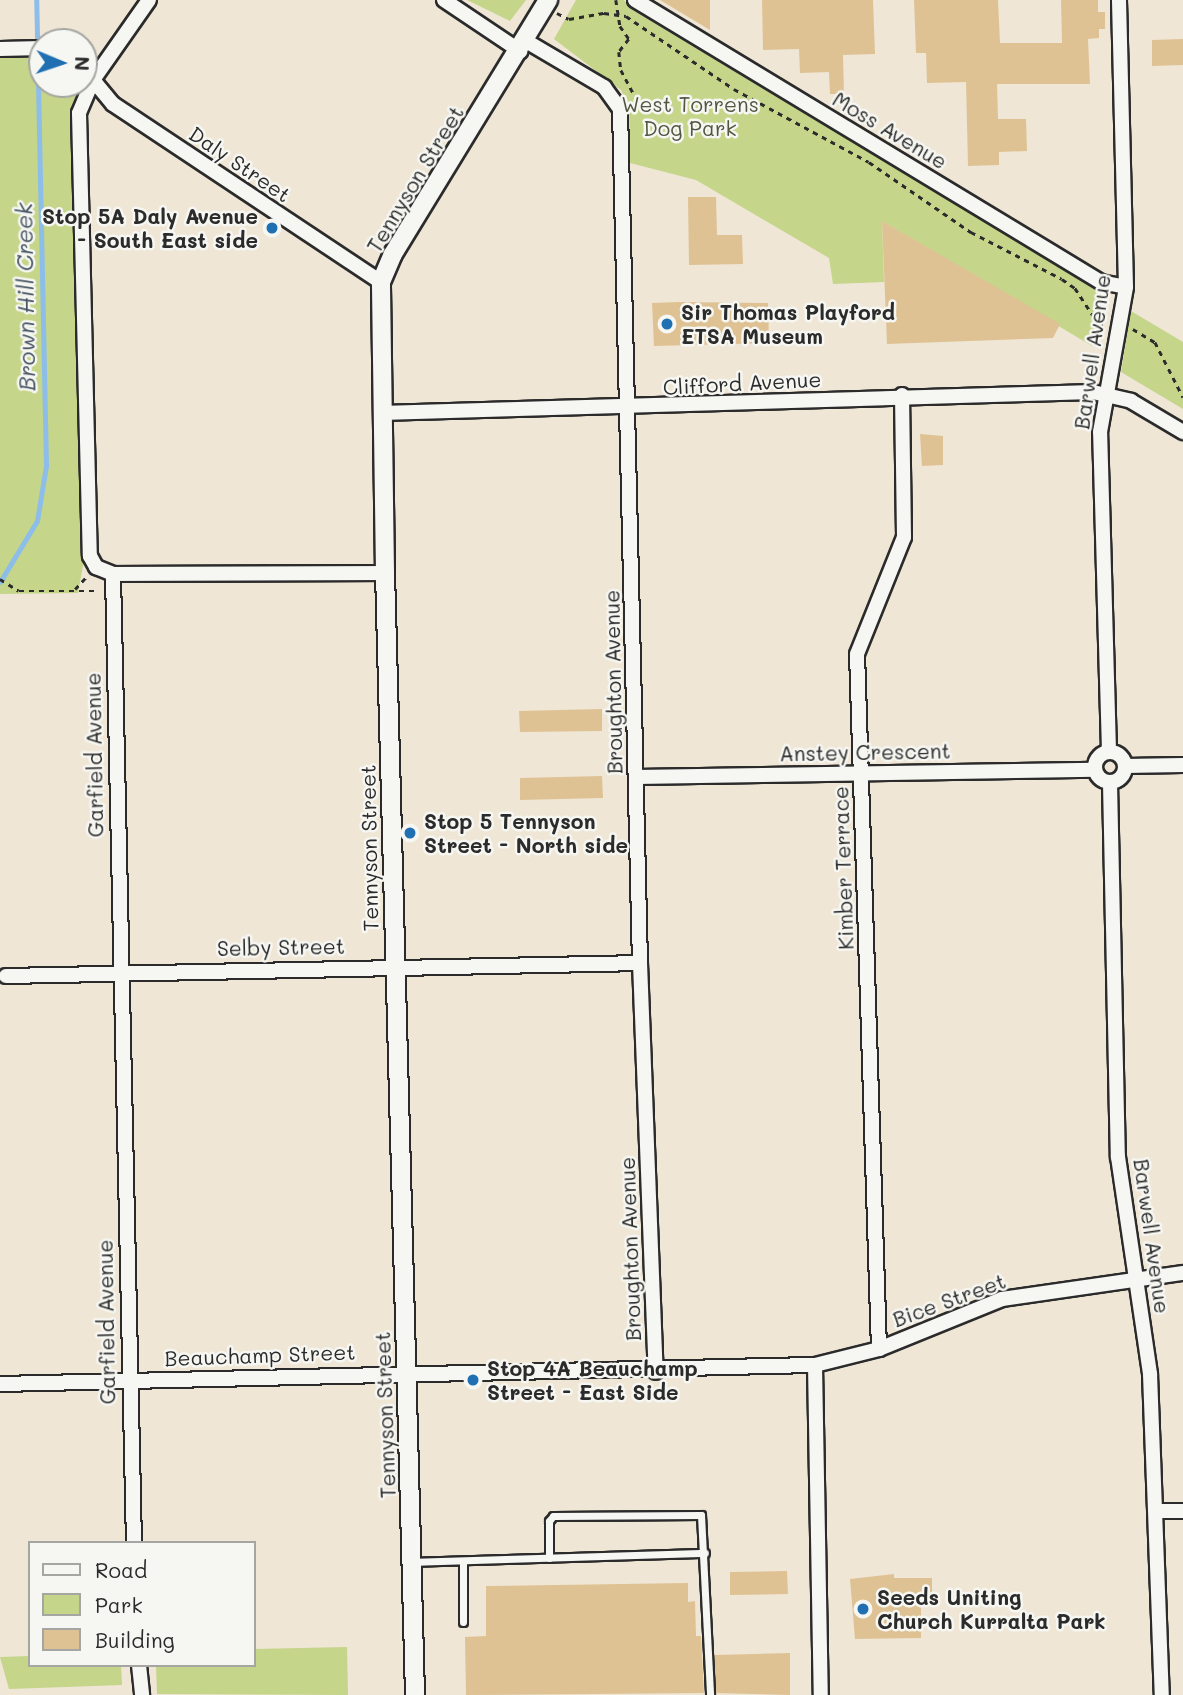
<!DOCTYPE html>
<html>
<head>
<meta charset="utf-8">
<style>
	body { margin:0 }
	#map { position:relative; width:1183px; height:1695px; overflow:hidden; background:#efe6d6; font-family:Mali,sans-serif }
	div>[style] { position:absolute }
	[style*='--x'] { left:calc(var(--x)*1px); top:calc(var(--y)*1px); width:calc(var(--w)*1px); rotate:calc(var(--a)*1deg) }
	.green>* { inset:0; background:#c5d589 }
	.stream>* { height:4.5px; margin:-2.25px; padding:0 2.25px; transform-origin:2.25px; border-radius:2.25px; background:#8dbee9 }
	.building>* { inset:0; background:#dfc293 }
	.path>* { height:2.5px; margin-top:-1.25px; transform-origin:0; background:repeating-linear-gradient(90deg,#2b2b2b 0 5px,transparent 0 10px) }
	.roads { filter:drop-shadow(2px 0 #2b2b2b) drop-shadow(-2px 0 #2b2b2b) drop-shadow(0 2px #2b2b2b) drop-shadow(0 -2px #2b2b2b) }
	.service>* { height:7px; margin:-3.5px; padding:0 3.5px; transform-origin:3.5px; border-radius:3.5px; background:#f6f6f2 }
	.minor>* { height:14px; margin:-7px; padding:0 7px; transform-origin:7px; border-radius:7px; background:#f6f6f2 }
	.minor>.ring { margin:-7px; padding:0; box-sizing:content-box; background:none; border:14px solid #f6f6f2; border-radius:50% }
	.tertiary>* { height:18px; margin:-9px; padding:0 9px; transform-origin:9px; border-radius:9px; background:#f6f6f2 }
	.dots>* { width:19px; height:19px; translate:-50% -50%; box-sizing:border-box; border:4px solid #f6f6f2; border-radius:50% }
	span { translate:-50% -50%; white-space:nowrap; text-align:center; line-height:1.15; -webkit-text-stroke:5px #f6f6f2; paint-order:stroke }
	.park-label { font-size:21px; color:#525642 }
	.street-label { font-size:21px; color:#2b2b2b }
	.poi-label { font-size:21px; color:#2b2b2b; font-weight:700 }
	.right { translate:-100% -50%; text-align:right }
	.left { translate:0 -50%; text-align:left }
	.water-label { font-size:23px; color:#485764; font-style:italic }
	.legend { position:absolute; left:28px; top:1541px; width:228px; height:126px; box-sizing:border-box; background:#f6f6f2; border:2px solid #a5a5a2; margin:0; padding:9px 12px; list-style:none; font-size:21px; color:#2b2b2b }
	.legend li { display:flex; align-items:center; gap:14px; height:35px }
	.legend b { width:35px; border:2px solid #a5a5a2 }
	.north { position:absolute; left:28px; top:28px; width:70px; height:70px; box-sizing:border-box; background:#f6f6f2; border:2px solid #a5a5a2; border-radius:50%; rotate:92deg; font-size:19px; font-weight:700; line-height:28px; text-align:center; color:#2b2b2b }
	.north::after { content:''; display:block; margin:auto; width:24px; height:32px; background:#1f6fb2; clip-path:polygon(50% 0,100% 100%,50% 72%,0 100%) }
</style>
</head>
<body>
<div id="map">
	<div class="green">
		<div style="clip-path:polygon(467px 0,526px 0,510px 21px)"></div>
		<div style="clip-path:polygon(576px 0,624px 0,634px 11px,1094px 288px,1104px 309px,1092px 346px,882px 221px,884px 282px,833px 284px,829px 258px,696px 180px,630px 163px,629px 106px,621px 90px,554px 39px)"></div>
		<div style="clip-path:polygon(0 50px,42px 50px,42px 84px,84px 84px,84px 71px,93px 80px,79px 114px,88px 538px,78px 593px,0 594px)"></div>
		<div style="clip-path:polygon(1131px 311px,1183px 342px,1183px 409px,1121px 372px)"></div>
		<div style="clip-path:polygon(347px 1647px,348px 1695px,157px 1694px,156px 1665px,254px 1665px,254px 1649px)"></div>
		<div style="clip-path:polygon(30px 1656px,30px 1665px,121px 1665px,122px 1685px,9px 1689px,0 1657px)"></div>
	</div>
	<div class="stream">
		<div style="--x:0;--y:582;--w:71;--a:-58.8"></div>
		<div style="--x:37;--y:521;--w:56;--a:-80.7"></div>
		<div style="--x:46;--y:466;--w:466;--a:-91.2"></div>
	</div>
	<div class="building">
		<div style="clip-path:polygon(660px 0,710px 0,710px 30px)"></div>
		<div style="clip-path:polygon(762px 0,873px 0,875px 54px,843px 55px,844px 94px,830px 94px,829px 72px,800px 73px,799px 49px,763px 50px)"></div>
		<div style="clip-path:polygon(914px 0,998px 0,1000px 43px,1062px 43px,1061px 0,1098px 0,1098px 12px,1105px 12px,1105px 29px,1099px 29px,1099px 38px,1088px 39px,1090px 84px,997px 84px,998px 119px,1026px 119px,1027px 151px,999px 152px,999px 165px,968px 166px,966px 82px,927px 83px,926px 53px,916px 53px)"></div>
		<div style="clip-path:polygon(1183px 39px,1183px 65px,1152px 66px,1152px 40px)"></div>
		<div style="clip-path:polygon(688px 197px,716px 197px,717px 235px,742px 235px,743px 264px,689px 265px)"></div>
		<div style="clip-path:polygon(882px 221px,1060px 324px,1053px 338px,887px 344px)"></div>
		<div style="clip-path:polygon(679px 302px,768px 303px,769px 343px,654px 346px,652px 303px)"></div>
		<div style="clip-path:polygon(920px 434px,943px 436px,943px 465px,922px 466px)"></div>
		<div style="clip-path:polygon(602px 709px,602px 731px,520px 732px,519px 711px)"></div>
		<div style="clip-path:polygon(602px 776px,603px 798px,520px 800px,520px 778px)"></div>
		<div style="clip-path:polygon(787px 1571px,788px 1594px,730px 1595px,730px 1572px)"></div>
		<div style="clip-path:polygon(894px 1574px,894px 1578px,932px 1578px,932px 1597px,921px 1597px,921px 1638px,855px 1639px,850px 1579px)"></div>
		<div style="clip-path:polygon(688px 1583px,688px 1602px,695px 1601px,696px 1636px,701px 1636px,704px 1693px,466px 1695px,465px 1637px,486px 1636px,486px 1586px)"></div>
		<div style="clip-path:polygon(790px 1653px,790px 1695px,716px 1693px,714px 1655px)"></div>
	</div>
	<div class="path">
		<div style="--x:616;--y:0;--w:26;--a:81"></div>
		<div style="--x:620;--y:26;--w:16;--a:55"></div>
		<div style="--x:629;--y:39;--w:16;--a:128"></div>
		<div style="--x:619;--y:52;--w:18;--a:84"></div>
		<div style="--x:621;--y:70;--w:27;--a:62"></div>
		<div style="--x:557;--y:13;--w:13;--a:27"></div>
		<div style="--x:569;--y:19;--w:36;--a:-10"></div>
		<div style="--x:604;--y:13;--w:22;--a:8"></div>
		<div style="--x:626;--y:16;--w:130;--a:34.1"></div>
		<div style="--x:734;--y:89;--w:153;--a:28.4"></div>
		<div style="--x:869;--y:162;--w:124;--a:34.5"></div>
		<div style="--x:971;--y:232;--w:102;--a:27.3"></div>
		<div style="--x:1062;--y:279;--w:16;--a:35"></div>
		<div style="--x:1075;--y:288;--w:42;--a:56.7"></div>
		<div style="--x:1098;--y:323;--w:7;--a:16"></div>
		<div style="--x:1133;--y:329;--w:26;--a:31"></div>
		<div style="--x:1155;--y:342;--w:62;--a:63"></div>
		<div style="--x:0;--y:579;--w:22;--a:32"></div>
		<div style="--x:19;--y:591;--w:79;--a:0"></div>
		<div style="--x:75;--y:589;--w:18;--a:-47"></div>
	</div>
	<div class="roads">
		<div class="service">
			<div style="--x:549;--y:1558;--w:37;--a:-90"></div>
			<div style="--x:549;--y:1521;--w:6;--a:-51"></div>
			<div style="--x:553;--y:1516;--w:148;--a:-0.4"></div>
			<div style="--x:701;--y:1515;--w:180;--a:87.1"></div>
			<div style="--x:463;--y:1561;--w:61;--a:90"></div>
			<div style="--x:412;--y:1562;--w:293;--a:-1.8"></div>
		</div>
		<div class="minor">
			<div style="--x:149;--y:0;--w:98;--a:125"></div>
			<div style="--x:93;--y:80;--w:36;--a:113"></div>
			<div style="--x:79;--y:113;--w:443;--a:88.6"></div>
			<div style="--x:90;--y:556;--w:13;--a:61"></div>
			<div style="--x:96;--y:567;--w:18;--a:22"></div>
			<div style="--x:113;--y:574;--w:272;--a:-0.2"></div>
			<div style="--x:444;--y:0;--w:92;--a:33.9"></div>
			<div style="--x:635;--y:0;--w:545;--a:31.18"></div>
			<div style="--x:1101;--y:282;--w:25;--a:11"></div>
			<div style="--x:526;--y:41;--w:91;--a:30.5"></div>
			<div style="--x:604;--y:87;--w:27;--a:54"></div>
			<div style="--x:620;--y:109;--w:854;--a:88.66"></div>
			<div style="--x:640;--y:963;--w:409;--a:87.8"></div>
			<div style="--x:0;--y:49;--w:42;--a:-1.4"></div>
			<div style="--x:84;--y:69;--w:45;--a:50.4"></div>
			<div style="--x:113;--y:104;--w:322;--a:33.6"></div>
			<div style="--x:381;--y:413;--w:712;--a:-1.69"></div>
			<div style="--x:1093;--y:392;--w:39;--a:13"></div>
			<div style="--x:1131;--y:401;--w:61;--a:30.8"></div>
			<div style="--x:113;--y:574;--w:969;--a:88.76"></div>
			<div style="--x:1109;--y:751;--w:319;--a:-91.6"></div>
			<div style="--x:1100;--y:432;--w:147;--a:-79.8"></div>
			<div style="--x:1126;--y:287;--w:287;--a:-91.4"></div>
			<div class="ring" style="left:1095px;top:752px;width:16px;height:16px"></div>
			<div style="--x:1126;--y:766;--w:57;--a:-1"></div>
			<div style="--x:636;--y:777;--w:459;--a:-0.9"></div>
			<div style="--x:1110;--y:783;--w:374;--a:88.8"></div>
			<div style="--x:1118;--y:1157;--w:219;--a:81.6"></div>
			<div style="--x:1150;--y:1374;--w:321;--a:87.9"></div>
			<div style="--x:6;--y:976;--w:634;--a:-1.17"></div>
			<div style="--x:879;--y:1349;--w:695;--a:-91.81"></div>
			<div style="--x:857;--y:654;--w:126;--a:-68.1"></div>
			<div style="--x:904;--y:537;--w:142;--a:-90.8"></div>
			<div style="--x:815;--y:1365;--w:330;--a:89"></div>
			<div style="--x:0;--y:1384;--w:815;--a:-1.34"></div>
			<div style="--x:815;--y:1365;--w:66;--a:-14"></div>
			<div style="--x:879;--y:1349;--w:133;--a:-22.1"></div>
			<div style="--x:1002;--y:1299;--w:183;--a:-8.2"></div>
			<div style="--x:1157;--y:1511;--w:26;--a:0"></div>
			<div style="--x:139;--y:1665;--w:30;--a:84"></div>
		</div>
		<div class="tertiary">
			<div style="--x:415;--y:1695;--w:1122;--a:-91.53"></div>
			<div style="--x:385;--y:573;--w:291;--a:-90.8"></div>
			<div style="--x:381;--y:282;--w:30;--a:-67"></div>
			<div style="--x:393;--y:254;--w:298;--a:-58.6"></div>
		</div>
	</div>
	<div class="dots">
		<div style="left:272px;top:228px;background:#1f6fb2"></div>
		<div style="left:667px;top:324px;background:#1f6fb2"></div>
		<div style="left:410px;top:833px;background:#1f6fb2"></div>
		<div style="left:473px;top:1380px;background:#1f6fb2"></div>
		<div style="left:863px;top:1609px;background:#1f6fb2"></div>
	</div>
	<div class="park-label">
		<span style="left:690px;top:116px">West Torrens<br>Dog Park</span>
	</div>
	<div class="street-label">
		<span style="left:890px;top:130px;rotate:31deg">Moss Avenue</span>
		<span style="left:240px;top:164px;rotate:34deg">Daly Street</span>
		<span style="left:415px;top:179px;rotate:-59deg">Tennyson Street</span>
		<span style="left:1092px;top:352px;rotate:-82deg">Barwell Avenue</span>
		<span style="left:742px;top:383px;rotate:-3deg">Clifford Avenue</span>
		<span style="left:613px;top:682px;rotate:-91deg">Broughton Avenue</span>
		<span style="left:865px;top:752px;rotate:-1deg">Anstey Crescent</span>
		<span style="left:94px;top:755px;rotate:-91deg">Garfield Avenue</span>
		<span style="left:369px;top:848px;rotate:-91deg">Tennyson Street</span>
		<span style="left:843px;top:868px;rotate:-92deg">Kimber Terrace</span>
		<span style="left:281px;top:947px;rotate:-1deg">Selby Street</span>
		<span style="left:1152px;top:1236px;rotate:82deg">Barwell Avenue</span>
		<span style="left:630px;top:1249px;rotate:-92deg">Broughton Avenue</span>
		<span style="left:949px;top:1300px;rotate:-20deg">Bice Street</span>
		<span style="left:106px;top:1322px;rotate:-91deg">Garfield Avenue</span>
		<span style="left:260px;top:1355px;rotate:-2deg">Beauchamp Street</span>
		<span style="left:385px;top:1415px;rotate:-92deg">Tennyson Street</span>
	</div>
	<div class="poi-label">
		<span class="right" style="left:258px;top:228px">Stop 5A Daly Avenue<br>- South East side</span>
		<span class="left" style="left:681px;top:324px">Sir Thomas Playford<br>ETSA Museum</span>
		<span class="left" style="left:424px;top:833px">Stop 5 Tennyson<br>Street - North side</span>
		<span class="left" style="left:487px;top:1380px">Stop 4A Beauchamp<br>Street - East Side</span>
		<span class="left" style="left:877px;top:1609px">Seeds Uniting<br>Church Kurralta Park</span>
	</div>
	<div class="water-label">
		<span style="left:25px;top:297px;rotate:-91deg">Brown Hill Creek</span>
	</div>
	<ul class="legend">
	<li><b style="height:9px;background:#f6f6f2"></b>Road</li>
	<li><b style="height:19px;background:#c5d589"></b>Park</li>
	<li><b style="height:19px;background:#dfc293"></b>Building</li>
	</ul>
	<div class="north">N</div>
</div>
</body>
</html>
